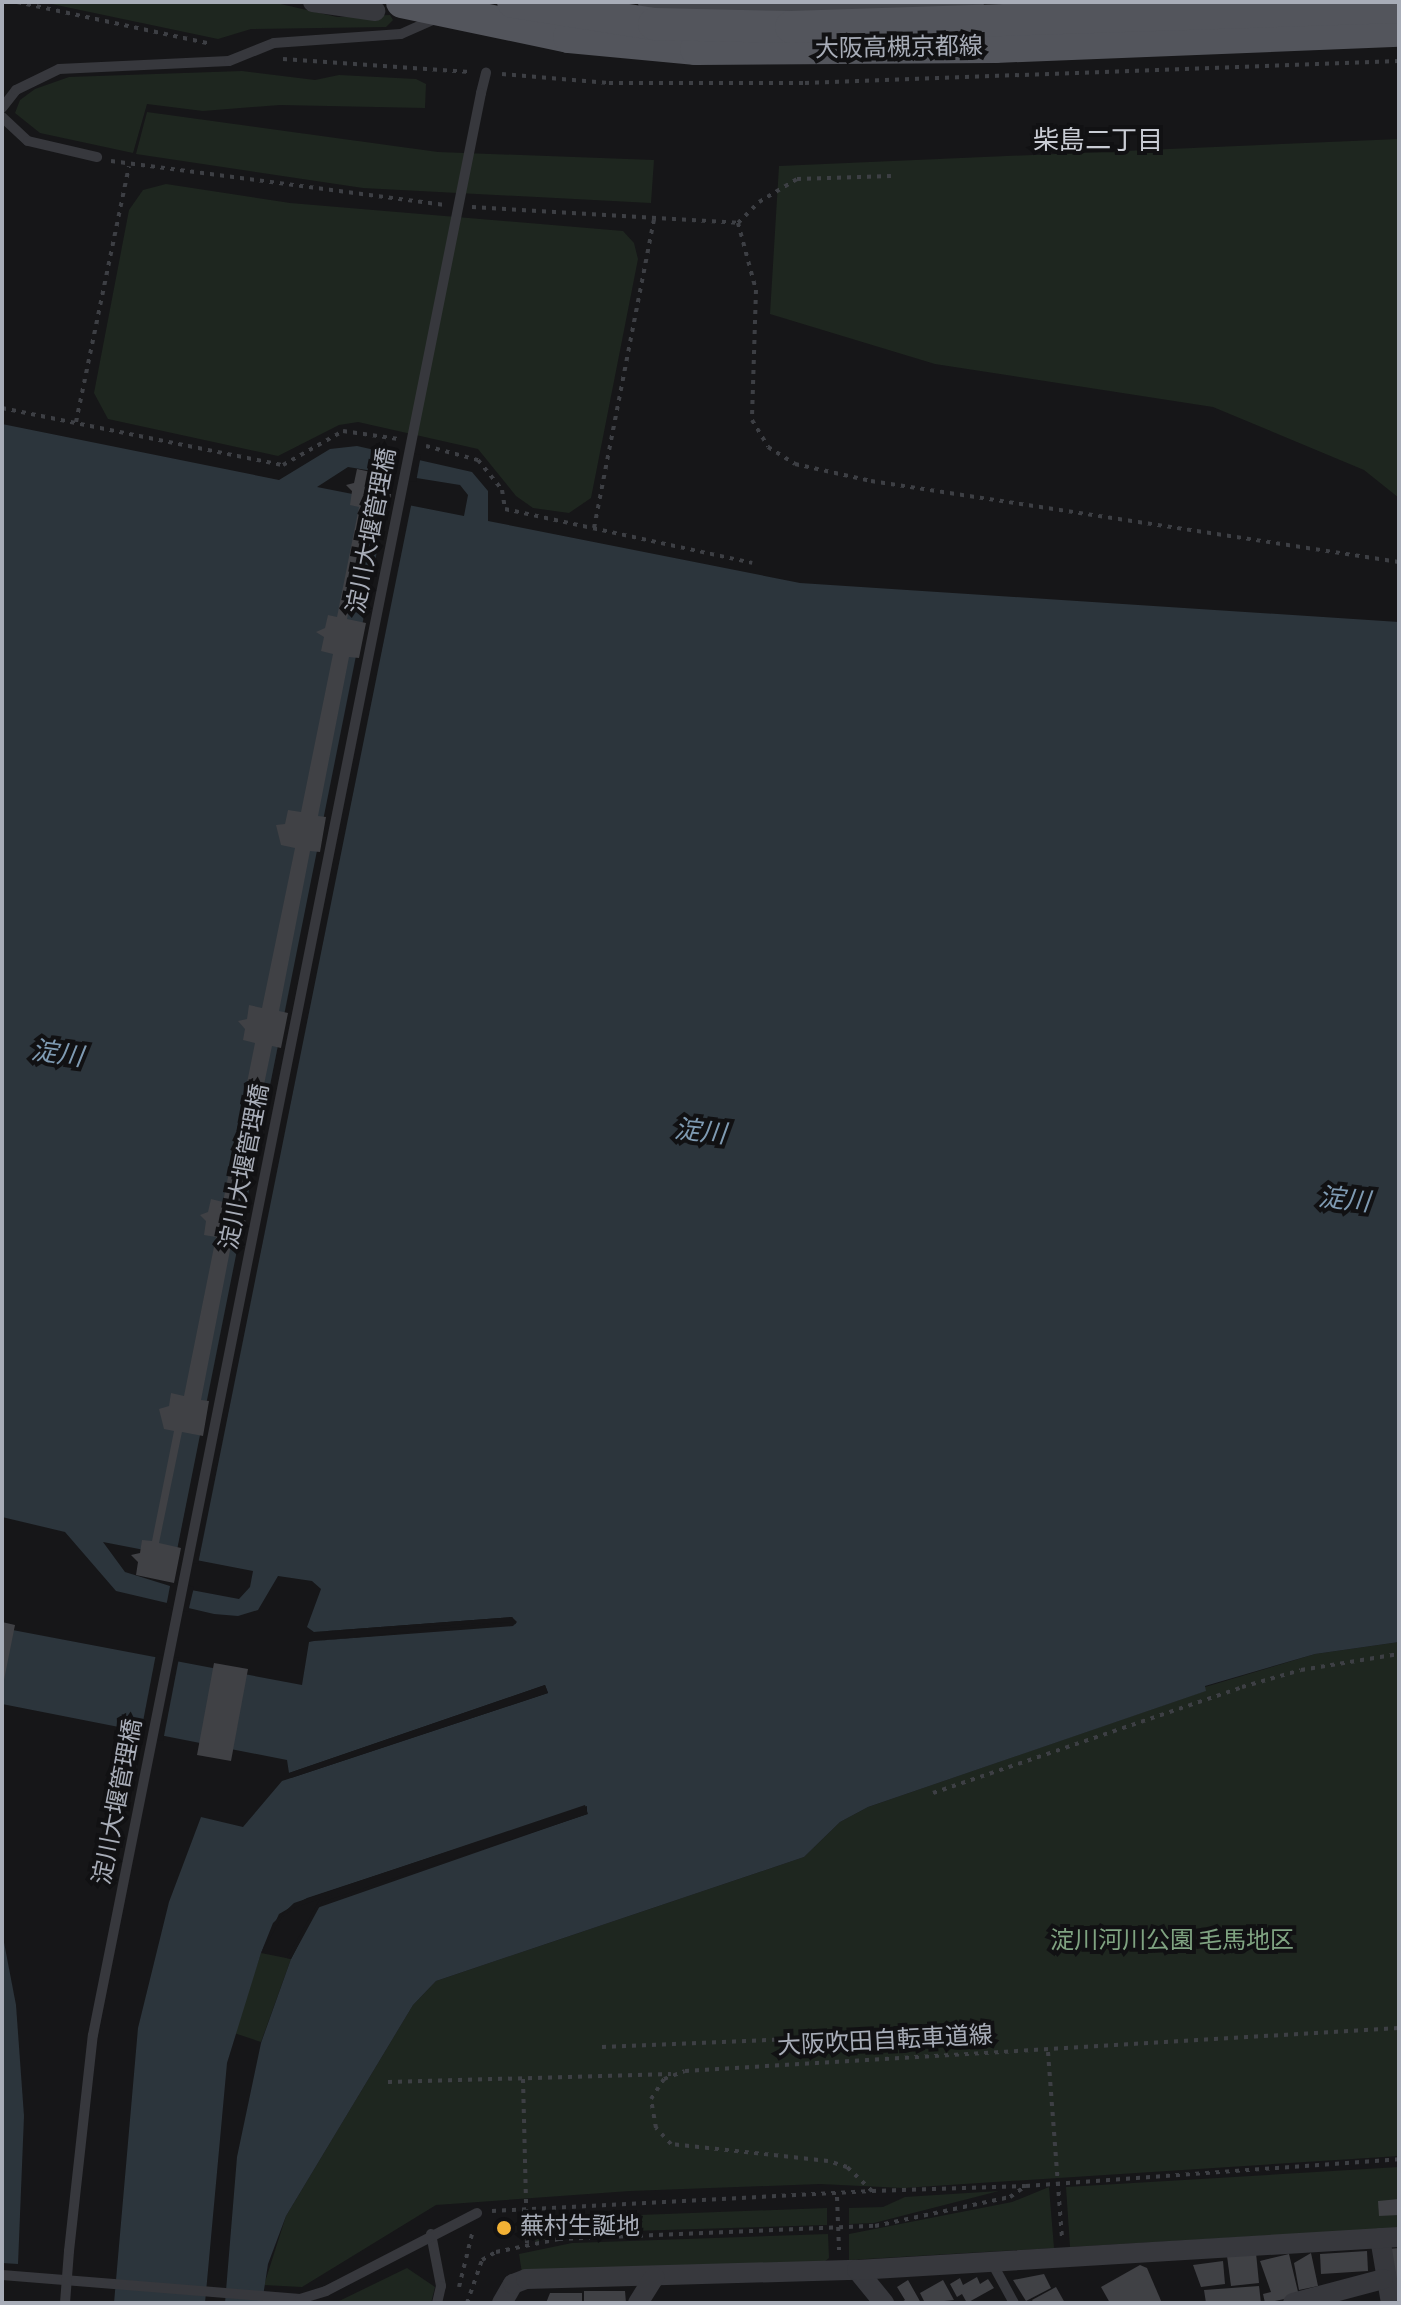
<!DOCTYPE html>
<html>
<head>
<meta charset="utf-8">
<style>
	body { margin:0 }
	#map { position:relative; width:1401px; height:2305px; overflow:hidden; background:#161618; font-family:"Alegreya Sans","Noto Sans JP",sans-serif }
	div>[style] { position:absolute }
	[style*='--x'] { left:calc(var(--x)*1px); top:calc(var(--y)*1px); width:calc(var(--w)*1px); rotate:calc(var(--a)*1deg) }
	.green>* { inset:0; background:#1e261f }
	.water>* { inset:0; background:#2c353c }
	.pier>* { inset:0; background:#161618 }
	.building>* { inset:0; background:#404145 }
	.path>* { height:4px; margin-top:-2px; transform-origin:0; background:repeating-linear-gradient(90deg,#3d3f44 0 4px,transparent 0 10px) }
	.lane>* { height:10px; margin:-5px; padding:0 5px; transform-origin:5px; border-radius:5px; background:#37383d }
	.street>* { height:20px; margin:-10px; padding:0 10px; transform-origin:10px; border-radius:10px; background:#37383d }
	.secondary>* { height:28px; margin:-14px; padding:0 14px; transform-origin:14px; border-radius:14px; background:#45474d }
	.primary>* { height:32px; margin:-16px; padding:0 16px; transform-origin:16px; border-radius:16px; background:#53555c }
	.lane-bridge>* { height:10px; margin:-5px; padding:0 5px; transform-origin:5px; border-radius:5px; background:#37383d }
	.dots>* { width:22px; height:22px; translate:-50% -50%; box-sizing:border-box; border:4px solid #111113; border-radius:50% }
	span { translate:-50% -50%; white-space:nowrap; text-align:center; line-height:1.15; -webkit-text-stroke:8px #111113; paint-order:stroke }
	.street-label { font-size:24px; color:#a8adb8 }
	.park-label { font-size:24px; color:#7fa381 }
	.poi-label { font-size:24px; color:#a8adb8 }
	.left { translate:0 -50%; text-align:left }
	.neighbourhood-label { font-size:26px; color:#c9ccd4 }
	.water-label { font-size:26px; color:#7f9bb3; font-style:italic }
	.frame { position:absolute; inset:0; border:4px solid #a8adb8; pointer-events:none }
</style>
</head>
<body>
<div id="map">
	<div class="green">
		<div style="clip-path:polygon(42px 2px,272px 2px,337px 17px,390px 15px,393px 20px,386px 27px,251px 29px,218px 39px)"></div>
		<div style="clip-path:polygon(242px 71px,315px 80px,339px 75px,416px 79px,426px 84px,425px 108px,280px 105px,203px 111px,147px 104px,133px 153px,40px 133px,15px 113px,20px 100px,35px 89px,69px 77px)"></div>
		<div style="clip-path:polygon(147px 112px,438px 152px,654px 160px,651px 203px,363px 188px,136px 154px)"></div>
		<div style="clip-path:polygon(1399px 139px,1399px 498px,1364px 470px,1213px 407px,935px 364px,770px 314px,779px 166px)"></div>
		<div style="clip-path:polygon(166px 184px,290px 203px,623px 231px,634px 243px,638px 259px,591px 498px,569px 513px,533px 508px,516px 496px,478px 449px,358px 422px,339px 425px,278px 456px,108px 419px,94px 393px,129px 210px,143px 190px)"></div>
		<div style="clip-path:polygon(1399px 1642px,1399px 2156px,903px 2188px,820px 2184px,630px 2191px,436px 2205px,302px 2287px,264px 2285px,286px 2216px,413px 2005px,436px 1981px,804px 1857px,840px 1822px,868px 1807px,1205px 1691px,1205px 1687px,1315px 1654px)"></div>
		<div style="clip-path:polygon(261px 1953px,291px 1959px,261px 2042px,234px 2033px)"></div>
		<div style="clip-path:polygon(1399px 2167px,1399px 2228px,1070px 2247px,1066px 2187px)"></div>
		<div style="clip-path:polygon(1049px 2187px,1054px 2248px,849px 2260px,849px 2234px,1012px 2202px)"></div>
		<div style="clip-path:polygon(999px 2191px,874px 2223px,849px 2224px,849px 2208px,883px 2207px,905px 2197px)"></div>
		<div style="clip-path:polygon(827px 2208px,827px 2225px,564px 2233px,536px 2242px,533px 2236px,534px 2219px)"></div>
		<div style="clip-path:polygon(828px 2234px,829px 2258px,824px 2262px,522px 2273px,519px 2254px,572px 2243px)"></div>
		<div style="clip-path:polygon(407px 2268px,435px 2287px,431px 2303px,335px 2303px)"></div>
	</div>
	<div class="water">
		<div style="clip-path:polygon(evenodd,2px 424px,279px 480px,330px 449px,357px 446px,472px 472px,488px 491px,488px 521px,800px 583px,1399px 622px,1399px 1642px,1315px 1654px,1205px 1686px,1206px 1691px,868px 1807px,840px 1822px,804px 1857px,436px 1981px,413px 2005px,286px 2216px,268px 2264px,262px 2303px,225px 2303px,237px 2157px,261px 2043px,291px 1959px,317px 1908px,587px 1814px,587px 1806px,307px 1898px,279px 1914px,261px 1953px,227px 2063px,205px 2303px,114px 2303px,138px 2028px,169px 1902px,201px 1817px,243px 1827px,282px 1781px,548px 1693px,545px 1685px,289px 1773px,287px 1760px,2px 1704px,2px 1628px,302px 1685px,309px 1642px,314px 1641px,516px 1624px,512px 1617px,314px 1632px,307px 1627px,321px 1589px,312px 1581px,278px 1576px,258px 1610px,238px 1616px,214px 1614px,116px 1591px,65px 1532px,2px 1517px,2px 424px,348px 467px,460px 485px,468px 495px,464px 516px,317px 487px,348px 467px,2px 424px,103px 1542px,253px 1571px,250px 1587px,239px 1599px,170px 1586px,125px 1572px,103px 1542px)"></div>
		<div style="clip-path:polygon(2px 1932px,16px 2005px,24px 2116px,18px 2264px,2px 2263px)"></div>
	</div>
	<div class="pier">
		<div style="clip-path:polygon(397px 450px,421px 455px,416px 482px,391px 478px)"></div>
		<div style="clip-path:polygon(388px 496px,412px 501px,198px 1564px,175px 1560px)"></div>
		<div style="clip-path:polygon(171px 1581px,194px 1587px,188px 1612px,166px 1607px)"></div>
		<div style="clip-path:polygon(512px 1617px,517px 1622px,513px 1626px,314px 1641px,512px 1622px,314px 1632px)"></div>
		<div style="clip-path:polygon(156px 1654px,179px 1658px,163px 1741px,140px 1737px)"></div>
		<div style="clip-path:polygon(545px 1685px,548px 1693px,291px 1778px,289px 1773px)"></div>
		<div style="clip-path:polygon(585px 1805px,588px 1814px,322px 1902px,291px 1959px,287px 1958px,320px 1899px,586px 1810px,296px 1907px,282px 1917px,261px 1953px,273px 1923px,294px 1903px)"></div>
	</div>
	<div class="building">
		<div style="clip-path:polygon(357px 469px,394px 477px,388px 512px,369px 509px,347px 619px,366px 623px,359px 658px,349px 657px,318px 816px,326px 817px,320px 852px,310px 851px,279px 1011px,288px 1013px,281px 1048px,272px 1046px,239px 1205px,248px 1206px,242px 1241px,232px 1240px,201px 1400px,209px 1401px,203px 1436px,182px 1432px,159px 1543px,181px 1548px,174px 1583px,136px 1575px,138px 1562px,131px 1555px,140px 1553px,142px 1540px,152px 1541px,174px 1431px,164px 1429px,159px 1409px,169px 1406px,171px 1393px,184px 1396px,216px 1237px,204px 1235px,206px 1221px,200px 1215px,208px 1212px,211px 1199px,223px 1202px,255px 1043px,243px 1040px,245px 1029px,238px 1021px,247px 1019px,249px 1005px,262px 1008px,295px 848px,281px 845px,276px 825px,285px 824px,288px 810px,301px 812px,333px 654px,321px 651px,324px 637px,316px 632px,325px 628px,328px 615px,337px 617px,359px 507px,350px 505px,352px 491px,346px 485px,354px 483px)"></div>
		<div style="clip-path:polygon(2px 1622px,15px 1625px,3px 1685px,2px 1685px)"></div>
		<div style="clip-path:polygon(214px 1663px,248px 1669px,231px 1761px,197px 1755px)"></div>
		<div style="clip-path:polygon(952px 2035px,958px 2035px,959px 2044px,953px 2045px)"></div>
		<div style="clip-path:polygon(1399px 2199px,1399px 2215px,1379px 2216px,1378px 2201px)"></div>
		<div style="clip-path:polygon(1399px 2248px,1399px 2282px,1396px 2283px,1388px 2249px)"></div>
		<div style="clip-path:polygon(1367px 2251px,1368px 2271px,1321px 2274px,1320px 2254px)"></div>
		<div style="clip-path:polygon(1256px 2253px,1259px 2283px,1231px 2286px,1227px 2256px)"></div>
		<div style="clip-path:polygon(1311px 2253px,1318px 2286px,1299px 2290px,1294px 2263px)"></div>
		<div style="clip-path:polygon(1289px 2254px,1299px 2296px,1265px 2303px,1263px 2294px,1271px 2292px,1260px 2261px)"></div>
		<div style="clip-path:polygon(1223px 2261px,1225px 2284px,1201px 2287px,1193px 2265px)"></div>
		<div style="clip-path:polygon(1140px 2265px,1147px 2268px,1162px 2303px,1110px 2303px,1101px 2287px)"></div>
		<div style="clip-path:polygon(1044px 2274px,1051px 2288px,1026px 2301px,1013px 2280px)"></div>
		<div style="clip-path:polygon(977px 2277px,980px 2284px,988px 2279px,994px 2288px,967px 2303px,962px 2294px,957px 2297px,950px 2284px,960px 2278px,963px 2285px)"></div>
		<div style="clip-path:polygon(908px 2280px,921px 2303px,900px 2303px,905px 2300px,897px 2287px)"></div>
		<div style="clip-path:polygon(943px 2280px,954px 2300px,925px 2303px,920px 2293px)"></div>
		<div style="clip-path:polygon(1259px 2286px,1261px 2303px,1206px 2303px,1204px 2290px)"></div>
		<div style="clip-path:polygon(1056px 2287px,1065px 2303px,1034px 2303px,1032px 2300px)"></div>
		<div style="clip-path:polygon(584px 2291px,625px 2291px,626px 2303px,584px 2303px)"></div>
		<div style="clip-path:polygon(550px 2293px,582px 2293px,582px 2303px,546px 2303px)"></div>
	</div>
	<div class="path">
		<div style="--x:17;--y:2;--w:199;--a:12.2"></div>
		<div style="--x:283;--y:59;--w:187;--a:4"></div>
		<div style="--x:502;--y:74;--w:107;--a:4.8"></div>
		<div style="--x:609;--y:83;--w:196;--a:0"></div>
		<div style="--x:805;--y:83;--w:594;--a:-2.12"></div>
		<div style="--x:111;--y:161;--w:335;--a:7.5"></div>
		<div style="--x:472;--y:207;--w:266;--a:3.4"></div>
		<div style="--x:738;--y:223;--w:69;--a:75"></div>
		<div style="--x:756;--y:290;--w:130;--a:91.8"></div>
		<div style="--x:752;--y:420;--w:31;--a:59"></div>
		<div style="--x:768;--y:447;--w:32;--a:32"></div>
		<div style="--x:795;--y:464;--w:78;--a:12.6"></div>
		<div style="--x:871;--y:481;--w:534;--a:8.72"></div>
		<div style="--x:738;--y:223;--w:30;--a:-45"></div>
		<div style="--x:759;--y:202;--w:44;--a:-31.2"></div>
		<div style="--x:797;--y:179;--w:94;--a:-1.8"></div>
		<div style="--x:2;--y:408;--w:287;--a:11.5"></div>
		<div style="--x:283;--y:465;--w:69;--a:-29.5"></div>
		<div style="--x:343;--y:431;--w:56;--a:8.3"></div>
		<div style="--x:76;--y:422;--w:261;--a:-78.3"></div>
		<div style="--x:426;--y:446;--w:54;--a:15.1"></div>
		<div style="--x:478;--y:460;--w:38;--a:51"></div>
		<div style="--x:502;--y:490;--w:19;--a:81"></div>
		<div style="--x:505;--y:509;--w:253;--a:12.3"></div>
		<div style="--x:594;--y:528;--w:316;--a:-79"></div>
		<div style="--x:933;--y:1793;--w:327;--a:-18.9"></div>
		<div style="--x:1242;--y:1687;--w:61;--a:-16.1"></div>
		<div style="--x:1301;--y:1670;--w:99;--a:-9.3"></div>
		<div style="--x:602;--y:2047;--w:236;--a:-2.4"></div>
		<div style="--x:1048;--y:2052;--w:186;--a:85.7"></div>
		<div style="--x:523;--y:2079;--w:168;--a:88.6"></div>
		<div style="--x:388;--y:2082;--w:283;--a:-1.6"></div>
		<div style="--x:872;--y:2191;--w:154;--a:-1.9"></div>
		<div style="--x:837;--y:2197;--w:53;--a:87.8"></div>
		<div style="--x:492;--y:2211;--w:381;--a:-3"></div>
		<div style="--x:872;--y:2191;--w:35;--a:-136"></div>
		<div style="--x:847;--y:2167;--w:20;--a:-162"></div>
		<div style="--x:828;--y:2161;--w:158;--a:-173.8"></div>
		<div style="--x:671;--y:2144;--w:22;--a:-133"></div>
		<div style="--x:656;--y:2128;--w:29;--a:-100"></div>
		<div style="--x:651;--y:2099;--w:24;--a:-57"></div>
		<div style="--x:664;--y:2079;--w:22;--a:-21"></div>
		<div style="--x:685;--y:2071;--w:715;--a:-3.45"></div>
		<div style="--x:459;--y:2287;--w:55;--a:-76.2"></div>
		<div style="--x:467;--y:2303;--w:46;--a:-70.8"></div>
		<div style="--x:482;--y:2260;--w:16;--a:-30"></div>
		<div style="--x:496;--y:2252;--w:64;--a:-11.7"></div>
		<div style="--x:559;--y:2239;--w:316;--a:-2.4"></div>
		<div style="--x:875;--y:2226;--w:138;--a:-12.1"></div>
		<div style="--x:1010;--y:2197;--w:19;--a:-35"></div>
		<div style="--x:1026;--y:2186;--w:374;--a:-4.1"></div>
	</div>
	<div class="lane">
		<div style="--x:481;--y:93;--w:21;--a:-76"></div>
		<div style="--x:2;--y:108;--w:23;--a:-52"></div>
		<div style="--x:16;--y:90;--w:48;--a:-26"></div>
		<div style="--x:59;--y:69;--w:170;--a:-2.7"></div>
		<div style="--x:229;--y:61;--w:48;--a:-21.8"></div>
		<div style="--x:274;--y:43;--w:127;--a:-4.1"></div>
		<div style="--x:401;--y:34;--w:36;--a:-24"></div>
		<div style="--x:2;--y:117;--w:35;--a:43"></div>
		<div style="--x:28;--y:141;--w:71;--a:13.1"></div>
		<div style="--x:431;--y:2234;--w:53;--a:79.1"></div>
		<div style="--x:441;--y:2286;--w:17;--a:103"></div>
		<div style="--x:991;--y:2261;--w:48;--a:61.3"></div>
		<div style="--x:2;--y:2275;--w:299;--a:4.6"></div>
		<div style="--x:300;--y:2299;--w:27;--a:-17"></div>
		<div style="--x:326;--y:2291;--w:170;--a:-27.3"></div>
		<div style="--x:65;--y:2303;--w:52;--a:-85.6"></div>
	</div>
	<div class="street">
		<div style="--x:313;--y:2;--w:63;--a:8.3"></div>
		<div style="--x:1380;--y:2238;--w:66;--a:80.4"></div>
		<div style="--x:857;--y:2270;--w:43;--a:50.7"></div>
		<div style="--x:502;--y:2303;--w:22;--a:-60"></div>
		<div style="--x:513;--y:2284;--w:14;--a:-21"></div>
		<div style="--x:526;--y:2279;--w:331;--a:-1.6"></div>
		<div style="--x:857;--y:2270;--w:543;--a:-3.48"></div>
		<div style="--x:638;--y:2303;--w:31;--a:-58"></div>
		<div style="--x:1293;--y:2303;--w:93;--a:-14.9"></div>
	</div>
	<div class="secondary">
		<div style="--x:652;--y:2;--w:318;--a:0"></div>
	</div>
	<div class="primary">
		<div style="--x:402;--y:2;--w:171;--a:11.8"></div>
		<div style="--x:569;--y:37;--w:128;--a:5.4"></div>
		<div style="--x:696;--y:49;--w:299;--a:-0.4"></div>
		<div style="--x:995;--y:47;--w:404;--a:-2.3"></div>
		<div style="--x:513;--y:2;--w:143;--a:8.9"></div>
		<div style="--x:654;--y:24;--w:137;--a:1.3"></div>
		<div style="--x:791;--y:27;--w:608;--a:-1.88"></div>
	</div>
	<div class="lane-bridge">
		<div style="--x:69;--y:2251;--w:217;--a:-83.7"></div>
		<div style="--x:93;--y:2035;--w:1980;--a:-78.7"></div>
	</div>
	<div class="dots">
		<div style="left:504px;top:2228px;background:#f2b134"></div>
	</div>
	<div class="street-label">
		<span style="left:899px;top:49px;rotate:-1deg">大阪高槻京都線</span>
		<span style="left:373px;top:531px;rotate:-79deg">淀川大堰管理橋</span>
		<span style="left:246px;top:1167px;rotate:-79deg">淀川大堰管理橋</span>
		<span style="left:119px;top:1802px;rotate:-79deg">淀川大堰管理橋</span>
		<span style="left:885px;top:2042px;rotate:-3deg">大阪吹田自転車道線</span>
	</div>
	<div class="park-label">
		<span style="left:1172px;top:1942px">淀川河川公園 毛馬地区</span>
	</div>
	<div class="poi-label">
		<span class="left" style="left:520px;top:2228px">蕪村生誕地</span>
	</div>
	<div class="neighbourhood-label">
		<span style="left:1098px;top:142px">柴島二丁目</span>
	</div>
	<div class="water-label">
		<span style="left:57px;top:1055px;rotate:8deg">淀川</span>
		<span style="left:700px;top:1133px;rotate:6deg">淀川</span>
		<span style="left:1344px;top:1201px;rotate:6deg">淀川</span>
	</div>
	<div class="frame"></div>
</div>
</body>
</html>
